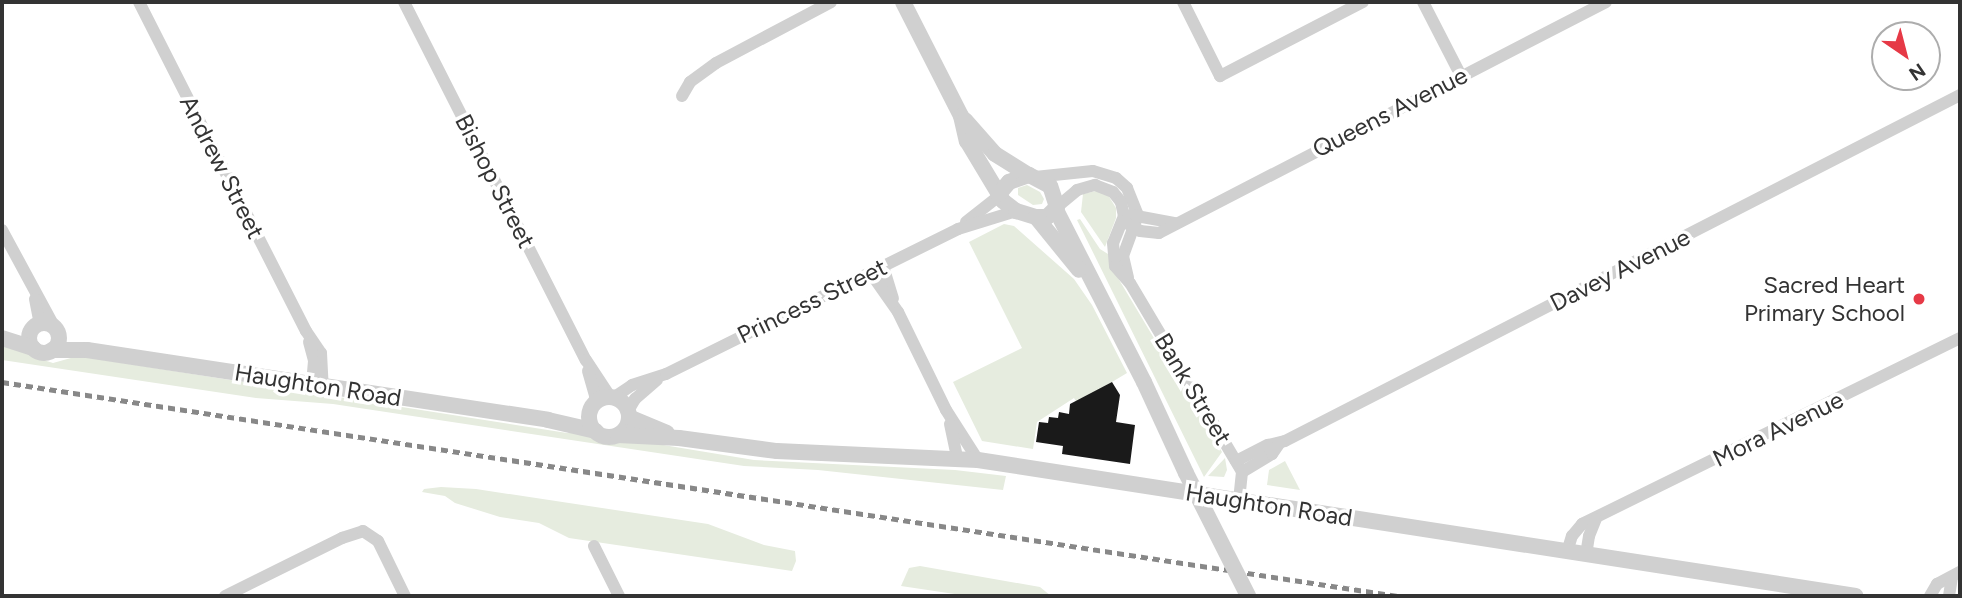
<!DOCTYPE html>
<html>
<head>
<meta charset="utf-8">
<style>
	body { margin:0 }
	#map { position:relative; width:1962px; height:598px; overflow:hidden; background:#fff; font-family:Figtree,sans-serif }
	div>[style] { position:absolute }
	[style*='--x'] { left:calc(var(--x)*1px); top:calc(var(--y)*1px); width:calc(var(--w)*1px); rotate:calc(var(--a)*1deg) }
	.green>* { inset:0; background:#e6ecdf }
	.building>* { inset:0; background:#1a1a1a }
	.minor>* { height:12px; margin:-6px; padding:0 6px; transform-origin:6px; border-radius:6px; background:#d0d0d0 }
	.tertiary>* { height:16px; margin:-8px; padding:0 8px; transform-origin:8px; border-radius:8px; background:#d0d0d0 }
	.tertiary>.ring { margin:-8px; padding:0; box-sizing:content-box; background:none; border:16px solid #d0d0d0; border-radius:50% }
	.rail>* { height:4.5px; margin-top:-2.25px; transform-origin:0; background:repeating-linear-gradient(90deg,#888 0 7px,transparent 0 12px) }
	.tertiary-bridge>* { height:16px; margin:-8px; padding:0 8px; transform-origin:8px; border-radius:8px; background:#d0d0d0 }
	.dots>* { width:19px; height:19px; translate:-50% -50%; box-sizing:border-box; border:4px solid #fff; border-radius:50% }
	span { translate:-50% -50%; white-space:nowrap; text-align:center; line-height:1.15; -webkit-text-stroke:7px #fff; paint-order:stroke }
	.street-label { font-size:24px; color:#333 }
	.poi-label { font-size:24px; color:#333 }
	.right { translate:-100% -50%; text-align:right }
	.frame { position:absolute; inset:0; border:4px solid #333; pointer-events:none }
	.north { position:absolute; left:1871px; top:21px; width:70px; height:70px; box-sizing:border-box; background:#fff; border:2px solid #adadad; border-radius:50%; rotate:145deg; font-size:19px; font-weight:700; line-height:28px; text-align:center; color:#333 }
	.north::after { content:''; display:block; margin:auto; width:24px; height:32px; background:#e63946; clip-path:polygon(50% 0,100% 100%,50% 72%,0 100%) }
</style>
</head>
<body>
<div id="map">
	<div class="green">
		<div style="clip-path:polygon(1027px 185px,1040px 192px,1044px 199px,1042px 204px,1033px 205px,1018px 195px,1018px 188px)"></div>
		<div style="clip-path:polygon(1096px 191px,1108px 195px,1116px 208px,1116px 218px,1105px 247px,1081px 212px,1083px 194px)"></div>
		<div style="clip-path:polygon(1080px 219px,1100px 249px,1108px 254px,1118px 278px,1222px 452px,1204px 477px,1077px 220px)"></div>
		<div style="clip-path:polygon(1004px 224px,1014px 226px,1074px 279px,1092px 305px,1127px 373px,1077px 403px,1074px 398px,1037px 422px,1033px 449px,982px 441px,953px 382px,1022px 348px,969px 242px)"></div>
		<div style="clip-path:polygon(2px 344px,17px 346px,31px 356px,53px 363px,78px 356px,567px 433px,588px 433px,602px 441px,627px 439px,754px 460px,955px 470px,1006px 476px,1003px 490px,818px 470px,744px 466px,333px 404px,256px 398px,2px 360px)"></div>
		<div style="clip-path:polygon(1225px 458px,1227px 470px,1224px 477px,1208px 476px)"></div>
		<div style="clip-path:polygon(1285px 461px,1300px 490px,1267px 485px,1269px 470px)"></div>
		<div style="clip-path:polygon(441px 487px,476px 489px,708px 524px,764px 545px,795px 551px,796px 561px,792px 571px,569px 538px,539px 523px,500px 517px,455px 503px,445px 496px,422px 492px,424px 489px)"></div>
		<div style="clip-path:polygon(920px 566px,1040px 587px,1051px 596px,968px 596px,901px 586px,909px 568px)"></div>
	</div>
	<div class="building">
		<div style="clip-path:polygon(1112px 382px,1120px 395px,1116px 422px,1135px 425px,1130px 464px,1062px 454px,1063px 446px,1036px 442px,1039px 422px,1048px 423px,1049px 417px,1058px 418px,1059px 412px,1069px 414px,1070px 404px)"></div>
	</div>
	<div class="minor">
		<div style="--x:139;--y:2;--w:369;--a:63.1"></div>
		<div style="--x:306;--y:331;--w:27;--a:56"></div>
		<div style="--x:321;--y:353;--w:33;--a:87"></div>
		<div style="--x:404;--y:2;--w:402;--a:63.1"></div>
		<div style="--x:586;--y:360;--w:45;--a:56.7"></div>
		<div style="--x:1183;--y:2;--w:83;--a:63.4"></div>
		<div style="--x:1220;--y:76;--w:161;--a:-27.4"></div>
		<div style="--x:1423;--y:2;--w:83;--a:62.8"></div>
		<div style="--x:682;--y:96;--w:16;--a:-60"></div>
		<div style="--x:690;--y:82;--w:32;--a:-36"></div>
		<div style="--x:716;--y:63;--w:130;--a:-27.9"></div>
		<div style="--x:1035;--y:177;--w:58;--a:-5.9"></div>
		<div style="--x:1093;--y:171;--w:24;--a:17"></div>
		<div style="--x:1116;--y:178;--w:15;--a:42"></div>
		<div style="--x:1127;--y:188;--w:29;--a:68"></div>
		<div style="--x:1138;--y:215;--w:44;--a:110.1"></div>
		<div style="--x:1123;--y:256;--w:22;--a:77"></div>
		<div style="--x:1057;--y:207;--w:26;--a:-40"></div>
		<div style="--x:1077;--y:190;--w:19;--a:-16"></div>
		<div style="--x:1095;--y:185;--w:19;--a:21"></div>
		<div style="--x:1113;--y:192;--w:13;--a:51"></div>
		<div style="--x:1121;--y:202;--w:14;--a:78"></div>
		<div style="--x:1124;--y:216;--w:29;--a:112"></div>
		<div style="--x:1113;--y:243;--w:23;--a:85"></div>
		<div style="--x:1115;--y:266;--w:23;--a:49"></div>
		<div style="--x:1130;--y:283;--w:220;--a:59.3"></div>
		<div style="--x:1242;--y:472;--w:27;--a:96"></div>
		<div style="--x:1131;--y:215;--w:45;--a:10.3"></div>
		<div style="--x:1123;--y:221;--w:20;--a:30"></div>
		<div style="--x:1140;--y:231;--w:19;--a:6"></div>
		<div style="--x:1159;--y:233;--w:503;--a:-27.33"></div>
		<div style="--x:966;--y:222;--w:42;--a:-38.2"></div>
		<div style="--x:2;--y:230;--w:111;--a:61.6"></div>
		<div style="--x:883;--y:266;--w:34;--a:73"></div>
		<div style="--x:870;--y:272;--w:49;--a:55"></div>
		<div style="--x:898;--y:312;--w:109;--a:63.9"></div>
		<div style="--x:946;--y:410;--w:59;--a:57.4"></div>
		<div style="--x:35;--y:299;--w:25;--a:79"></div>
		<div style="--x:309;--y:342;--w:20;--a:75"></div>
		<div style="--x:314;--y:361;--w:23;--a:95"></div>
		<div style="--x:588;--y:371;--w:32;--a:74"></div>
		<div style="--x:613;--y:398;--w:23;--a:-34"></div>
		<div style="--x:632;--y:385;--w:36;--a:-18"></div>
		<div style="--x:666;--y:374;--w:326;--a:-26.4"></div>
		<div style="--x:958;--y:229;--w:61;--a:-17.2"></div>
		<div style="--x:628;--y:411;--w:14;--a:-60"></div>
		<div style="--x:635;--y:399;--w:29;--a:-41"></div>
		<div style="--x:950;--y:424;--w:35;--a:78"></div>
		<div style="--x:1236;--y:461;--w:36;--a:-27"></div>
		<div style="--x:1268;--y:445;--w:17;--a:-13"></div>
		<div style="--x:1285;--y:441;--w:759;--a:-27.14"></div>
		<div style="--x:1242;--y:472;--w:35;--a:-31"></div>
		<div style="--x:1272;--y:454;--w:12;--a:-55"></div>
		<div style="--x:594;--y:546;--w:56;--a:63.4"></div>
		<div style="--x:1567;--y:552;--w:17;--a:-73"></div>
		<div style="--x:1572;--y:536;--w:16;--a:-50"></div>
		<div style="--x:1582;--y:524;--w:421;--a:-26.2"></div>
		<div style="--x:1586;--y:555;--w:19;--a:-81"></div>
		<div style="--x:1589;--y:536;--w:18;--a:-68"></div>
		<div style="--x:225;--y:596;--w:131;--a:-26.4"></div>
		<div style="--x:342;--y:538;--w:22;--a:-18"></div>
		<div style="--x:363;--y:531;--w:18;--a:34"></div>
		<div style="--x:378;--y:541;--w:61;--a:63.9"></div>
		<div style="--x:1930;--y:596;--w:14;--a:-60"></div>
		<div style="--x:1937;--y:584;--w:26;--a:-28"></div>
		<div style="--x:1949;--y:596;--w:19;--a:-81"></div>
	</div>
	<div class="tertiary">
		<div style="--x:903;--y:2;--w:128;--a:63"></div>
		<div style="--x:961;--y:116;--w:26;--a:77"></div>
		<div style="--x:967;--y:141;--w:70;--a:59"></div>
		<div style="--x:1003;--y:201;--w:16;--a:38"></div>
		<div style="--x:1016;--y:211;--w:21;--a:17"></div>
		<div style="--x:1036;--y:217;--w:11;--a:0"></div>
		<div style="--x:1047;--y:217;--w:14;--a:-45"></div>
		<div style="--x:1057;--y:207;--w:22;--a:-108"></div>
		<div style="--x:1050;--y:186;--w:24;--a:-152"></div>
		<div style="--x:1029;--y:175;--w:21;--a:161"></div>
		<div style="--x:1009;--y:182;--w:16;--a:130"></div>
		<div style="--x:965;--y:120;--w:45;--a:48.6"></div>
		<div style="--x:995;--y:154;--w:40;--a:32"></div>
		<div style="--x:1056;--y:210;--w:193;--a:62.9"></div>
		<div style="--x:1144;--y:382;--w:100;--a:65.2"></div>
		<div style="--x:1036;--y:217;--w:68;--a:50.9"></div>
		<div class="ring" style="left:29px;top:323px;width:14px;height:14px"></div>
		<div style="--x:2;--y:338;--w:33;--a:18"></div>
		<div style="--x:52;--y:350;--w:35;--a:0"></div>
		<div style="--x:87;--y:350;--w:466;--a:8.6"></div>
		<div style="--x:548;--y:420;--w:49;--a:12.9"></div>
		<div class="ring" style="left:589px;top:397px;width:24px;height:24px"></div>
		<div style="--x:629;--y:417;--w:41;--a:22.8"></div>
		<div style="--x:618;--y:435;--w:61;--a:2.8"></div>
		<div style="--x:679;--y:438;--w:99;--a:7.6"></div>
		<div style="--x:777;--y:451;--w:201;--a:2.6"></div>
		<div style="--x:978;--y:460;--w:888;--a:8.8"></div>
	</div>
	<div class="rail">
		<div style="--x:2;--y:382;--w:1412;--a:8.72"></div>
	</div>
	<div class="tertiary-bridge">
		<div style="--x:1186;--y:473;--w:138;--a:63.2"></div>
	</div>
	<div class="dots">
		<div style="left:1919px;top:299px;background:#e63946"></div>
	</div>
	<div class="street-label">
		<span style="left:1390px;top:112px;rotate:-27deg">Queens Avenue</span>
		<span style="left:222px;top:167px;rotate:63deg">Andrew Street</span>
		<span style="left:495px;top:181px;rotate:63deg">Bishop Street</span>
		<span style="left:1620px;top:270px;rotate:-27deg">Davey Avenue</span>
		<span style="left:812px;top:301px;rotate:-26deg">Princess Street</span>
		<span style="left:318px;top:385px;rotate:9deg">Haughton Road</span>
		<span style="left:1193px;top:389px;rotate:59deg">Bank Street</span>
		<span style="left:1778px;top:429px;rotate:-26deg">Mora Avenue</span>
		<span style="left:1269px;top:505px;rotate:9deg">Haughton Road</span>
	</div>
	<div class="poi-label">
		<span class="right" style="left:1905px;top:299px">Sacred Heart<br>Primary School</span>
	</div>
	<div class="frame"></div>
	<div class="north">N</div>
</div>
</body>
</html>
